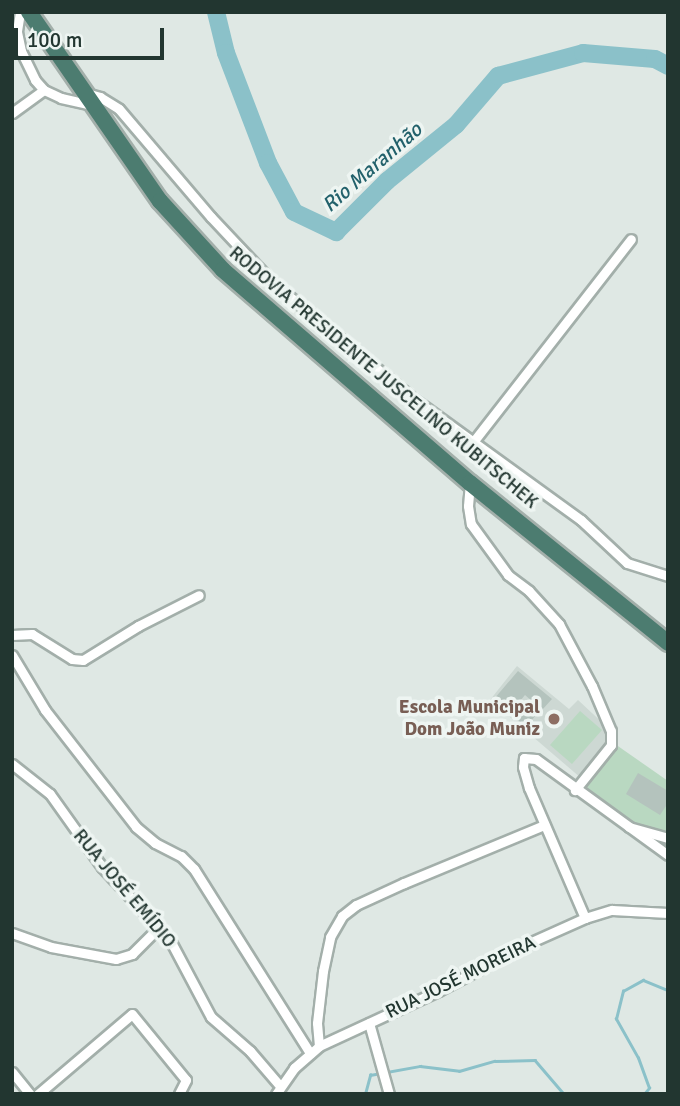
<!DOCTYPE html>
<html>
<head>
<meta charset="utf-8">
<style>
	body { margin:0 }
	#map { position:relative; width:680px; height:1106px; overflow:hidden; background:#dfe8e4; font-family:Signika,sans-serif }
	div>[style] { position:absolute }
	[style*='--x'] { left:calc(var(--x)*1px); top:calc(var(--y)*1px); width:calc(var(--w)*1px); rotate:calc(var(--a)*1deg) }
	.built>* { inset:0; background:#cdd8d3 }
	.green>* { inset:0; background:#b9d8c1 }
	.stream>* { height:2.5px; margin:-1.25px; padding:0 1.25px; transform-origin:1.25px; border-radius:1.25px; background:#8bc1c9 }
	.river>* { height:18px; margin:-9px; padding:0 9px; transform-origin:9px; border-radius:9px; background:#8bc1c9 }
	.building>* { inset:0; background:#b4c3bd }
	.roads { filter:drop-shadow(2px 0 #a3afaa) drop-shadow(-2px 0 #a3afaa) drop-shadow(0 2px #a3afaa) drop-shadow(0 -2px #a3afaa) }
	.minor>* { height:9px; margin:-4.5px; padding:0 4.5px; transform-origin:4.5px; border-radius:4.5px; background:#fff }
	.trunk>* { height:16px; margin:-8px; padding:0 8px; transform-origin:8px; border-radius:8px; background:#4c7c70 }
	.dots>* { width:19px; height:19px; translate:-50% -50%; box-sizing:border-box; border:4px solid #eef5f2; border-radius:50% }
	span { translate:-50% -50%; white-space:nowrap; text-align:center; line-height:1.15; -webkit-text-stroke:7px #eef5f2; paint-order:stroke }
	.street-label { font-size:19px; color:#223630 }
	.education-label { font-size:19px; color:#785e54; font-weight:700 }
	.right { translate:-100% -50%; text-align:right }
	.water-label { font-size:21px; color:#22616b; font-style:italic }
	.frame { position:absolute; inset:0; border:14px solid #223630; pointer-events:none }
	.scale { position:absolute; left:14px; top:28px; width:150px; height:32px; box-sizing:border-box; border:4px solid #223630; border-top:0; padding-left:9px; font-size:21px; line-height:24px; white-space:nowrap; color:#223630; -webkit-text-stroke:5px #eef5f2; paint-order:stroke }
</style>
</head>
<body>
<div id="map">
	<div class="built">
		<div style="clip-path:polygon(517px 666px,569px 709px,578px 700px,607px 727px,610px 743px,581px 778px,490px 700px)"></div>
	</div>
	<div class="green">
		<div style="clip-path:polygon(580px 711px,602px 730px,572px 764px,550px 745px)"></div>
		<div style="clip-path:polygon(615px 744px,668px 781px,668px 840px,665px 846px,581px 785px)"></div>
	</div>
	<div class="stream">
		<div style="--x:365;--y:1094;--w:20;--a:-75"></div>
		<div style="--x:370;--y:1075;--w:51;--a:-10.2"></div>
		<div style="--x:420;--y:1066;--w:39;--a:7"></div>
		<div style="--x:459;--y:1071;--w:37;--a:-16"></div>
		<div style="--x:495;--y:1061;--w:40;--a:-1.4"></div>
		<div style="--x:535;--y:1060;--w:45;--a:49.5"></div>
		<div style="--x:644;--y:1094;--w:8;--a:-50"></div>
		<div style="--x:649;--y:1088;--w:32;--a:-110"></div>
		<div style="--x:638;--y:1058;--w:45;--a:-119.4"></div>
		<div style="--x:616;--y:1019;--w:29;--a:-76"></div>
		<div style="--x:623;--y:991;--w:23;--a:-29"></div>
		<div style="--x:643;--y:980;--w:27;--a:22"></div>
	</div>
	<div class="river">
		<div style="--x:216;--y:12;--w:42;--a:76.3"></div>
		<div style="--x:226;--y:53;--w:118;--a:69.1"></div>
		<div style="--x:268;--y:163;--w:55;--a:62"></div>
		<div style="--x:294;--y:212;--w:47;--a:25.5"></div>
		<div style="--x:336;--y:232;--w:72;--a:-45"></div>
		<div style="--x:387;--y:181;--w:89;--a:-39.1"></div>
		<div style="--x:456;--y:125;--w:65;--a:-49.4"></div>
		<div style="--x:498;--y:76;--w:88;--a:-15.1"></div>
		<div style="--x:583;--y:53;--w:72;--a:4.8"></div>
		<div style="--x:655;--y:59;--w:15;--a:28"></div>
	</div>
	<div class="building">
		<div style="clip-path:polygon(518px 671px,552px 699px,542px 710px,525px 695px,520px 701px,536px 715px,526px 727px,494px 699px)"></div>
		<div style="clip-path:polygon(638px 773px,668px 791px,668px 803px,660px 815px,626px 794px)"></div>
	</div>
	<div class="roads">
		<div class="minor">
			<div style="--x:20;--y:12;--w:20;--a:99"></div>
			<div style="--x:17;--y:32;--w:19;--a:78"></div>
			<div style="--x:21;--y:51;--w:32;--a:64"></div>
			<div style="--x:35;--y:80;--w:13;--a:48"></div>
			<div style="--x:44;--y:90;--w:19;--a:25"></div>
			<div style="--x:61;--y:98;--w:31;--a:13"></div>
			<div style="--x:86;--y:93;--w:15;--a:16"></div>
			<div style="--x:100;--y:97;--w:22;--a:32"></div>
			<div style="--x:119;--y:109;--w:142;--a:49.6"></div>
			<div style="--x:211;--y:217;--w:89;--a:46.8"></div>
			<div style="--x:272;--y:282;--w:184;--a:39.5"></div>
			<div style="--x:414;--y:399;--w:206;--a:35.9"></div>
			<div style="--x:581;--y:520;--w:63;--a:43.1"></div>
			<div style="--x:627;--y:563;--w:43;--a:17.6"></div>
			<div style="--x:12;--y:113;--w:39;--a:-36"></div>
			<div style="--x:473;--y:442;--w:257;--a:-52.1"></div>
			<div style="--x:470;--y:483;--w:23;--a:95"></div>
			<div style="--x:468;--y:506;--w:18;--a:81"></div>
			<div style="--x:471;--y:524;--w:63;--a:54"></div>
			<div style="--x:508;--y:575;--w:26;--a:37"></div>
			<div style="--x:529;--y:591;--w:45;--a:47.7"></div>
			<div style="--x:559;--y:624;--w:70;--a:62"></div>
			<div style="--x:592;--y:686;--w:49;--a:67.1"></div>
			<div style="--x:611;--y:731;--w:14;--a:90"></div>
			<div style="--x:611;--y:745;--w:58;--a:128.7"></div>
			<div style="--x:12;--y:635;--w:20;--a:-3"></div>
			<div style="--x:32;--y:634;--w:47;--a:32"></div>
			<div style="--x:72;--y:659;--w:11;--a:5"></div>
			<div style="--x:83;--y:660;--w:65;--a:-31.7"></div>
			<div style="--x:138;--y:626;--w:68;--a:-26.9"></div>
			<div style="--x:12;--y:655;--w:64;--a:59"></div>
			<div style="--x:45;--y:710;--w:148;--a:52.1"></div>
			<div style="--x:136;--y:827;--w:25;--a:40"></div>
			<div style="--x:155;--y:843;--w:29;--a:27"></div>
			<div style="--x:181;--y:856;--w:18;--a:45"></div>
			<div style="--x:194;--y:869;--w:218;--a:57.8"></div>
			<div style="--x:12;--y:764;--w:48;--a:38.3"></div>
			<div style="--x:50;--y:794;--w:90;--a:54.5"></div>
			<div style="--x:102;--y:867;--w:100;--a:47"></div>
			<div style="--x:170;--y:940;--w:87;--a:62"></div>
			<div style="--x:211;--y:1017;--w:52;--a:41.1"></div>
			<div style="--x:250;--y:1051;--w:46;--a:49.4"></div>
			<div style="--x:629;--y:827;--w:41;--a:15.8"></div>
			<div style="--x:585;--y:918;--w:142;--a:-113.3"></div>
			<div style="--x:529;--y:788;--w:22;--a:-106"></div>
			<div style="--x:523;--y:767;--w:9;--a:-84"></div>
			<div style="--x:524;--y:758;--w:12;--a:5"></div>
			<div style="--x:536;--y:759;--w:163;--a:36"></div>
			<div style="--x:12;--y:933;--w:41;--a:19.7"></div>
			<div style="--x:51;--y:947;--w:66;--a:10.5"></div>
			<div style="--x:116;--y:959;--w:17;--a:-17"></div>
			<div style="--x:132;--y:954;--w:38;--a:-45"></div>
			<div style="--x:369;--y:1023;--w:74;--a:74.3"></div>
			<div style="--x:319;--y:1046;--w:23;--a:-95"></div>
			<div style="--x:317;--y:1023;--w:52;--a:-83.4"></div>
			<div style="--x:323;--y:971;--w:35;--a:-78"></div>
			<div style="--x:330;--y:937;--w:24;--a:-60"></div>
			<div style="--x:342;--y:916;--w:18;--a:-38"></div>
			<div style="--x:356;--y:905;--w:53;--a:-24.6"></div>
			<div style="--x:404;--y:883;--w:152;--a:-22.5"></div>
			<div style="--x:12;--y:1072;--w:28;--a:51"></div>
			<div style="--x:38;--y:1094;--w:123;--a:-40.4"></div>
			<div style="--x:132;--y:1014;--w:85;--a:50.7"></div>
			<div style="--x:186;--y:1080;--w:16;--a:117"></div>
			<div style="--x:276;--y:1094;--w:32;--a:-55"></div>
			<div style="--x:294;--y:1068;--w:33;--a:-41"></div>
			<div style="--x:319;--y:1046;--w:131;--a:-24.8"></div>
			<div style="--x:438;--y:991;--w:103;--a:-27.8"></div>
			<div style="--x:529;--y:943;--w:61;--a:-24.1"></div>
			<div style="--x:585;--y:918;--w:28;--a:-17"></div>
			<div style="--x:612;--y:910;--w:56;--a:3.1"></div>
		</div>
		<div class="trunk">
			<div style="--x:29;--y:12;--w:230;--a:55.3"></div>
			<div style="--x:160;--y:201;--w:93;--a:47.6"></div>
			<div style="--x:223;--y:270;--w:326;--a:40.8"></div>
			<div style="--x:470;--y:483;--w:255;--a:38.9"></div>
		</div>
	</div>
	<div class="dots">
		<div style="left:554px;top:719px;background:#8d6e63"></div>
	</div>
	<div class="street-label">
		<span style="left:383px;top:378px;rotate:40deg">RODOVIA PRESIDENTE JUSCELINO KUBITSCHEK</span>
		<span style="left:124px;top:889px;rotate:50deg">RUA JOSÉ EMÍDIO</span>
		<span style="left:461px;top:978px;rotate:-26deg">RUA JOSÉ MOREIRA</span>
	</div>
	<div class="education-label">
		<span class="right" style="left:540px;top:719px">Escola Municipal<br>Dom João Muniz</span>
	</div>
	<div class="water-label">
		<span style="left:372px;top:167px;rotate:-41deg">Rio Maranhão</span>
	</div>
	<div class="frame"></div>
	<div class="scale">100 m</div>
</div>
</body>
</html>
